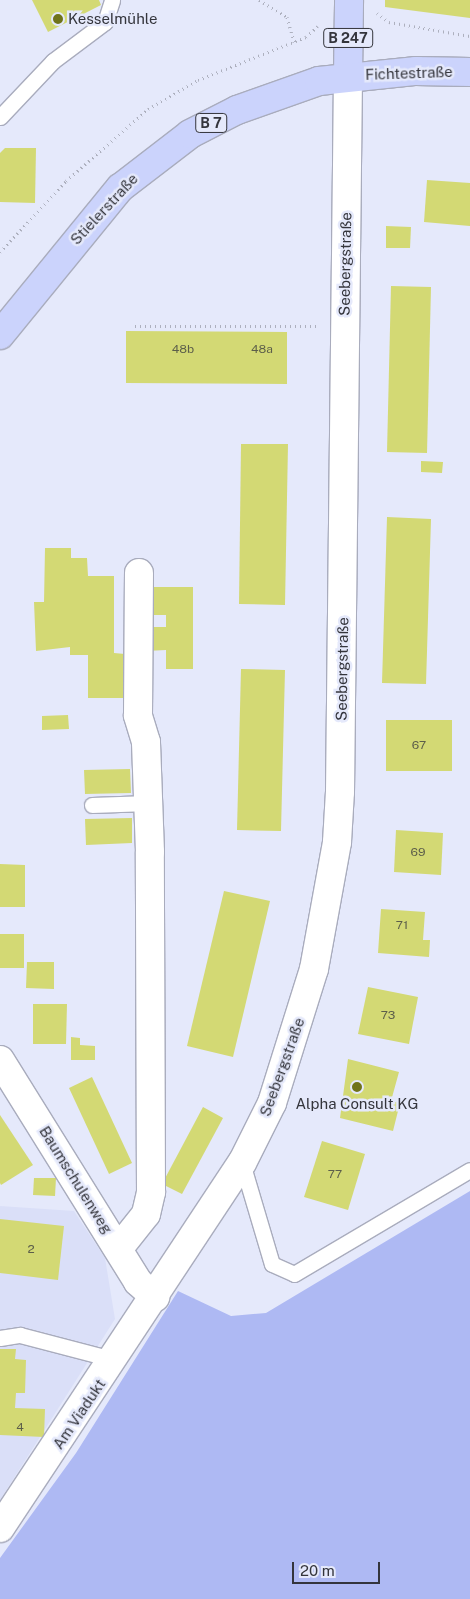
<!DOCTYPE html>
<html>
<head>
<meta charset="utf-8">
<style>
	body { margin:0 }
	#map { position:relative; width:470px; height:1599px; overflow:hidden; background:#e5e9fb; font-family:"Public Sans",sans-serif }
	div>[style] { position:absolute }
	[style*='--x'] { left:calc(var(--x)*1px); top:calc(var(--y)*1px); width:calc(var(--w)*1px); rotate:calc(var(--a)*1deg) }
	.built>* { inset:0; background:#dadff8 }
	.green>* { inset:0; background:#aeb9f3 }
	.building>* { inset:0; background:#d3d974 }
	.path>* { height:3px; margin-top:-1.5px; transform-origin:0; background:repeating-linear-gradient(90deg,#adb0be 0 1px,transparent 0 5px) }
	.roads { filter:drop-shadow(1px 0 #a9acbd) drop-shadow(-1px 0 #a9acbd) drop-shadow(0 1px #a9acbd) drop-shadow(0 -1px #a9acbd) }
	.service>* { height:15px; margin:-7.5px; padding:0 7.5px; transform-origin:7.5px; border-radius:7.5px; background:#fff }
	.minor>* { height:28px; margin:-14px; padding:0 14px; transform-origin:14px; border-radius:14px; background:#fff }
	.primary>* { height:28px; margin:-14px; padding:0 14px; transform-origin:14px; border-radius:14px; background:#cbd3fc }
	.dots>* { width:14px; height:14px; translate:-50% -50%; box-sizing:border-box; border:2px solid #e5e9fb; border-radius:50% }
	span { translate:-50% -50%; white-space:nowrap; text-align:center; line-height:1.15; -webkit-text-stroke:5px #e5e9fb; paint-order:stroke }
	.number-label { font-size:12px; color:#5c5e4a }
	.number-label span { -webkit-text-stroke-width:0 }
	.shield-label span { padding:1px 4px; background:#e5e9fb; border:1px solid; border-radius:4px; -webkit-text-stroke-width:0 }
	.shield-label { font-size:14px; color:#34353c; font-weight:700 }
	.poi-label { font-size:15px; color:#34353c }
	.left { translate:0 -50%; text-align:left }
	.street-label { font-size:15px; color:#34353c }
	.scale { position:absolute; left:292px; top:1562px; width:88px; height:22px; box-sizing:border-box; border:2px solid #34353c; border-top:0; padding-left:6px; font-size:15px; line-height:18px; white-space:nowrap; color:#34353c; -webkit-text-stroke:4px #e5e9fb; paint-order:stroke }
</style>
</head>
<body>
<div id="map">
	<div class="built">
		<div style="clip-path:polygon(0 1206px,74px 1211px,105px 1258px,115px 1319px,0 1500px)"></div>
	</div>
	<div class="green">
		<div style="clip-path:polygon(470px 1191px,470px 1599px,0 1599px,0 1558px,76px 1453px,178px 1291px,231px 1316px,266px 1313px)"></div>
	</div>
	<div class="building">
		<div style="clip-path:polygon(32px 0,99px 0,101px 5px,48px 32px)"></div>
		<div style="clip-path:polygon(385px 0,470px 0,470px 18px,385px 7px)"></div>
		<div style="clip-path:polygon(5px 148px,36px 148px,35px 203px,0 202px,0 153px)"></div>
		<div style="clip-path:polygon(427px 180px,470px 183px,470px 226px,424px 222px)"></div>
		<div style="clip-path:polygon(386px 226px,411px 227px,410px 248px,386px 248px)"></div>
		<div style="clip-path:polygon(391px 286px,431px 287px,427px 453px,387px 452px)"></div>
		<div style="clip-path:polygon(126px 331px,287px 332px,287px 384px,126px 383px)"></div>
		<div style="clip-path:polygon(241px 444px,288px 444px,285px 605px,239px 604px)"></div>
		<div style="clip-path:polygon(421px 461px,443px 462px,442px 473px,421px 472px)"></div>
		<div style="clip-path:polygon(387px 517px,431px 519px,426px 684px,382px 683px)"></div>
		<div style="clip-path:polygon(45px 548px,71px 548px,71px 558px,87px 558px,88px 576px,114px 576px,114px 653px,125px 654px,125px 698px,88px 698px,88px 655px,70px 655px,70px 647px,36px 651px,34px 602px,44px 602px)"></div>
		<div style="clip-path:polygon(145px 587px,193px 587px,193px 669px,166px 669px,166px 650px,146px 651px,145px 627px,166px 627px,166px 615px,145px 615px)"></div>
		<div style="clip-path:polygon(241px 669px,285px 670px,281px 831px,237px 830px)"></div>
		<div style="clip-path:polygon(68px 715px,69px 729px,42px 730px,42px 716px)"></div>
		<div style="clip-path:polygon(386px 720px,452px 720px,452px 771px,386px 771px)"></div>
		<div style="clip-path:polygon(130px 769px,131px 793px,85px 794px,84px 770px)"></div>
		<div style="clip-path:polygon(132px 818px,132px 843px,86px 845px,85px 819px)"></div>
		<div style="clip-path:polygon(396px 830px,443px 833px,441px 875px,394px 872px)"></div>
		<div style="clip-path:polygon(0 864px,25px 865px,25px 907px,0 907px)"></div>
		<div style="clip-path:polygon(224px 891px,270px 901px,233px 1057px,187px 1046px)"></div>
		<div style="clip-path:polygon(381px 909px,425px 912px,423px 940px,430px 940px,429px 957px,378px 953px)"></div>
		<div style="clip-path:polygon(0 934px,24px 934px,24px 968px,0 968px)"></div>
		<div style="clip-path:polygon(27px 962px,54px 962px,54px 989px,26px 988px)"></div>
		<div style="clip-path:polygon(368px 987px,418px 997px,409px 1044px,358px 1034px)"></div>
		<div style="clip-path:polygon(33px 1004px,67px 1004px,66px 1044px,33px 1044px)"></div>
		<div style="clip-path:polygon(71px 1037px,80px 1038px,80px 1045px,95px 1046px,95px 1060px,71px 1060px)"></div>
		<div style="clip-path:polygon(348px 1059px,399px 1072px,391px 1101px,400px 1103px,393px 1131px,340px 1118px)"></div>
		<div style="clip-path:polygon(92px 1077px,132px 1163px,109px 1174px,69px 1088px)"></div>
		<div style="clip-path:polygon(203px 1107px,223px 1118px,182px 1194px,162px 1184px)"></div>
		<div style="clip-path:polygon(0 1115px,33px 1165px,1px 1185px,0 1183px)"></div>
		<div style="clip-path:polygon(322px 1141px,365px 1154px,348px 1210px,304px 1197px)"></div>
		<div style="clip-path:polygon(34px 1178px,56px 1178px,55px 1196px,33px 1195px)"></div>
		<div style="clip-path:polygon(0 1219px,64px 1226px,58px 1280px,0 1273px)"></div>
		<div style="clip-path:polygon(0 1349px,16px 1349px,15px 1359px,26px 1360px,25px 1393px,16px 1393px,15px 1408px,45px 1409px,44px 1437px,0 1435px)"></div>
	</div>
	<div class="path">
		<div style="--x:259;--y:0;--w:33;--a:31"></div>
		<div style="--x:287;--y:17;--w:26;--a:74"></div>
		<div style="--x:377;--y:13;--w:15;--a:37"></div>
		<div style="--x:389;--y:22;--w:82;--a:9.8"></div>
		<div style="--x:0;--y:252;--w:97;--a:-47.1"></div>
		<div style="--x:66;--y:181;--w:109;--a:-41.3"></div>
		<div style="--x:148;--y:109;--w:58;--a:-30.1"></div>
		<div style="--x:198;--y:80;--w:116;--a:-21.7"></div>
		<div style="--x:306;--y:37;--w:16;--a:-43"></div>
		<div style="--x:135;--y:326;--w:181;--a:0"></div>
	</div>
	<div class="roads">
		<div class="service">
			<div style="--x:0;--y:117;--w:77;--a:-46.6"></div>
			<div style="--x:53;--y:61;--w:65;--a:-36.9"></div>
			<div style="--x:105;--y:22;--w:23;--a:-72"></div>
			<div style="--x:92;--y:805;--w:56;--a:-2"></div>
			<div style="--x:242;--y:1163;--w:105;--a:73.5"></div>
			<div style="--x:272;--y:1264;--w:24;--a:24"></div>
			<div style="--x:294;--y:1274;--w:204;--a:-30.6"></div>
			<div style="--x:0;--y:1338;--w:20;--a:-9"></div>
			<div style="--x:20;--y:1335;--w:98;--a:14.7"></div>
		</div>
		<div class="minor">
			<div style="--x:0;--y:1060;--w:261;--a:58.1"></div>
			<div style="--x:138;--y:1282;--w:23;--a:41"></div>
			<div style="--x:119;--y:1248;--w:43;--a:-51.5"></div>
			<div style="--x:146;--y:1214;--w:23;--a:-77"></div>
			<div style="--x:151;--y:1192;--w:340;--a:-90.2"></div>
			<div style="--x:150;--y:852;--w:110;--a:-92.1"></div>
			<div style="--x:146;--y:742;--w:28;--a:-107"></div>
			<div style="--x:138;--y:715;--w:142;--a:-89.6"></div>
			<div style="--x:0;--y:1528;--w:438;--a:-56.5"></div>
			<div style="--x:242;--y:1163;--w:67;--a:-63.4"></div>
			<div style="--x:272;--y:1103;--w:140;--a:-72.6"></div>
			<div style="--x:314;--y:969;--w:129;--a:-79.7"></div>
			<div style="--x:337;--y:842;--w:50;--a:-86.6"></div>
			<div style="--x:340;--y:792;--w:716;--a:-89.36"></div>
		</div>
		<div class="primary">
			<div style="--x:348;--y:76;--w:76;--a:-89.2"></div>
			<div style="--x:0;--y:335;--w:190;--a:-50.8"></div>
			<div style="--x:120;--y:188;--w:88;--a:-37.6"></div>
			<div style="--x:190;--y:134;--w:53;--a:-27.1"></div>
			<div style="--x:237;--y:110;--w:87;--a:-19.5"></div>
			<div style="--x:319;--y:81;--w:98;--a:-5.9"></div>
			<div style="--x:416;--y:71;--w:54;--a:1.1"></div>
		</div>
	</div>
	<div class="dots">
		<div style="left:58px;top:19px;background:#70741a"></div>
		<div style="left:357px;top:1087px;background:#70741a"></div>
	</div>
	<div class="number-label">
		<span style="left:183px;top:350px">48b</span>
		<span style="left:262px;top:350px">48a</span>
		<span style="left:419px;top:746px">67</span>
		<span style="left:418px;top:853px">69</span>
		<span style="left:402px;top:926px">71</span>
		<span style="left:388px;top:1016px">73</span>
		<span style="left:335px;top:1175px">77</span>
		<span style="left:31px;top:1250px">2</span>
		<span style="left:20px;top:1428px">4</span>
	</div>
	<div class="shield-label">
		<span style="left:348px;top:38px">B 247</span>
		<span style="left:211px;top:123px">B 7</span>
	</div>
	<div class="poi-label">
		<span class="left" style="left:68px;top:19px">Kesselmühle</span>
		<span style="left:357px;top:1104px">Alpha Consult KG</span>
	</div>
	<div class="street-label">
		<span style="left:409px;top:73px;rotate:-2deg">Fichtestraße</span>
		<span style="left:104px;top:209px;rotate:-47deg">Stielerstraße</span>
		<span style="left:345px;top:264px;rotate:-89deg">Seebergstraße</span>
		<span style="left:342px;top:669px;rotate:-89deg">Seebergstraße</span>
		<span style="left:282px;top:1067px;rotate:-70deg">Seebergstraße</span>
		<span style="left:76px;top:1180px;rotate:58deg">Baumschulenweg</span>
		<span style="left:79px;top:1414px;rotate:-56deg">Am Viadukt</span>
	</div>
	<div class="scale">20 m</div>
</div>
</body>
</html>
